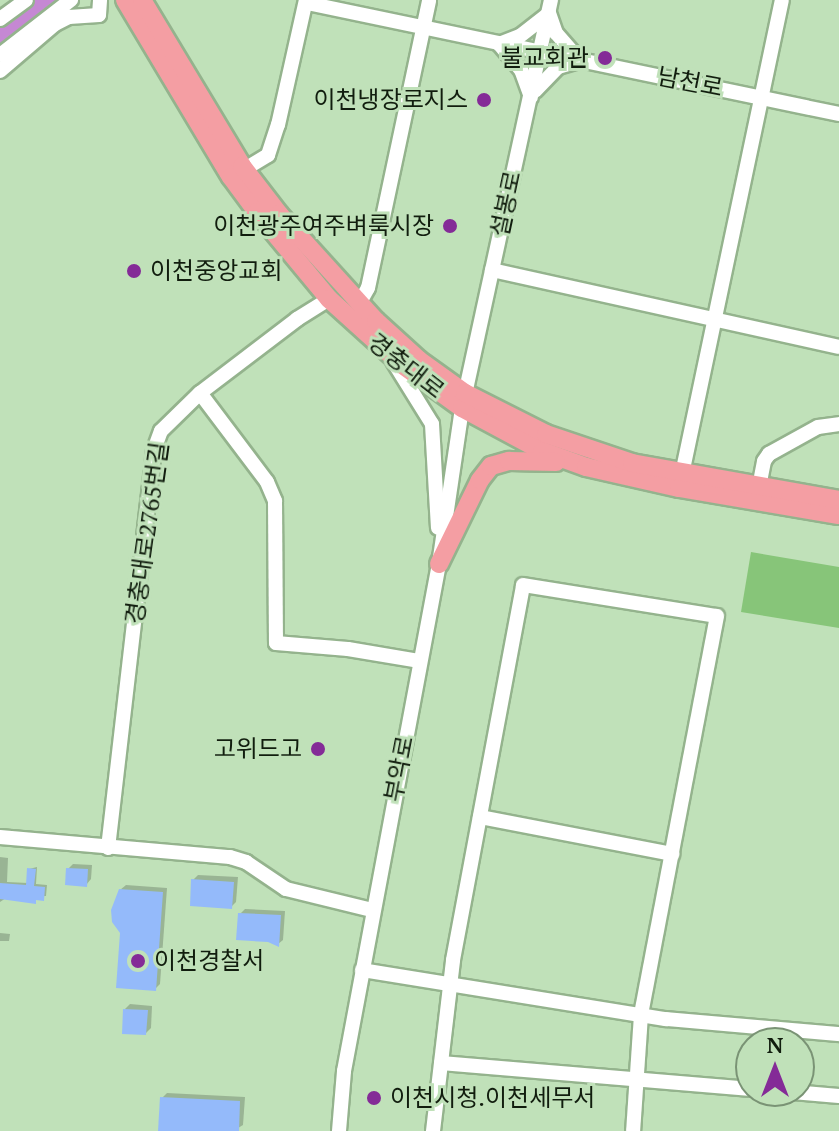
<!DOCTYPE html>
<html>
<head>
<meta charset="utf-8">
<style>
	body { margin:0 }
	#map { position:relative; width:839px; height:1131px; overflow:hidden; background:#c0e1b9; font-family:"PT Serif","Noto Sans KR",serif }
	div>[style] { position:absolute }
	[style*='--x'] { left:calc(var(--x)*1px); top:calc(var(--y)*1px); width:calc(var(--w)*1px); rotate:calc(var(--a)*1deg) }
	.green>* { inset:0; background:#87c579 }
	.shadow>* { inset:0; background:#0003 }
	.river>* { height:20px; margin:-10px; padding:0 10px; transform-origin:10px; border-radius:10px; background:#c588d3 }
	.building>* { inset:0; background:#94bafa }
	.roads { filter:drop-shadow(2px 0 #94b38d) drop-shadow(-2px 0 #94b38d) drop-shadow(0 2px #94b38d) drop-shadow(0 -2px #94b38d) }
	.minor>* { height:14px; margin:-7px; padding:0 7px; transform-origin:7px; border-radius:7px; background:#fff }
	.major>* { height:18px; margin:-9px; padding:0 9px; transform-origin:9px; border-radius:9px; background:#f49ea3 }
	.dots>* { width:22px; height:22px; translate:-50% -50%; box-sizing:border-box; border:4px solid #c0e1b9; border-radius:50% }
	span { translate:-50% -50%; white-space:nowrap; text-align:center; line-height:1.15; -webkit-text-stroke:6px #c0e1b9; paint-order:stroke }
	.poi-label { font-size:24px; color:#111d0e }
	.right { translate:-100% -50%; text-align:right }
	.left { translate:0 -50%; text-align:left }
	.street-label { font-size:24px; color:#111d0e }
	.north { position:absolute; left:735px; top:1027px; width:80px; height:80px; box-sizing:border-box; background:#c0e1b9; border:2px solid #7a9375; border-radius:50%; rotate:0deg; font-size:22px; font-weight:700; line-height:32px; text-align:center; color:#111d0e }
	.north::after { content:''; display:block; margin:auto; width:28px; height:36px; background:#842b97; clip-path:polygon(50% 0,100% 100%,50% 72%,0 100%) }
</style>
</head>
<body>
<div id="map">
	<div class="green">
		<div style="clip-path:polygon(751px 552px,839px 567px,839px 628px,741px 612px)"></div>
	</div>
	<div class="shadow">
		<div style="clip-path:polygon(0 857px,8px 858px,7px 882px,28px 883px,29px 869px,37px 867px,36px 884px,47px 885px,46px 896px,6px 898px,0 902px)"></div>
		<div style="clip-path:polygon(73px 864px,92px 865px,91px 879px,86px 885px,68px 869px)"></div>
		<div style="clip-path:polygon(198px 875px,238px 877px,236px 902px,231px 907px,193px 880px)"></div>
		<div style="clip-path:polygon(126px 885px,167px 888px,160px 984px,155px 989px,120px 890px)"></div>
		<div style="clip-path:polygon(245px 909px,285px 911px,283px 940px,278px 944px,240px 914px)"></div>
		<div style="clip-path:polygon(0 933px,10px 934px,9px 941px,0 941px)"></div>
		<div style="clip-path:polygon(130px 1004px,152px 1006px,151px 1028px,146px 1033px,125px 1009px)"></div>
		<div style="clip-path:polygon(167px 1093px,245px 1097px,243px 1125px,233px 1131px,160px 1131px,162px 1098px)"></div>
	</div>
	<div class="river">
		<div style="--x:0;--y:40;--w:62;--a:-39.8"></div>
	</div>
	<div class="building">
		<div style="clip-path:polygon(27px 868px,36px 869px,34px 886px,45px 887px,44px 901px,36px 900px,36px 904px,0 899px,0 883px,26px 885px)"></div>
		<div style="clip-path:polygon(66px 868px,88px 869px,87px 887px,65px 885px)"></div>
		<div style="clip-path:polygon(191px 879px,234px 882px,232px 909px,190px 906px)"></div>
		<div style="clip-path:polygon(119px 889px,163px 892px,156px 991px,116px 988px,120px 933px,112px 922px,111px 910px)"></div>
		<div style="clip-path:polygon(238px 913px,281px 915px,279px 947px,268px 942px,236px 940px)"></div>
		<div style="clip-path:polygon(123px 1009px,148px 1010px,146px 1035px,122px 1034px)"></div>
		<div style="clip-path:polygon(160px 1097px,240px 1101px,239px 1131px,158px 1131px)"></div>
	</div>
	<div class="roads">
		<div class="minor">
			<div style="--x:307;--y:3;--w:543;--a:11.79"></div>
			<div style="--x:0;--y:19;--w:32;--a:-36"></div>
			<div style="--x:0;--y:55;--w:90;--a:-37.8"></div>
			<div style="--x:0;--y:71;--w:72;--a:-40.5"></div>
			<div style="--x:55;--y:24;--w:16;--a:-27"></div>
			<div style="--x:69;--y:17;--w:30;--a:-4"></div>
			<div style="--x:99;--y:15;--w:15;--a:-86"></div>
			<div style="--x:535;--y:91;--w:33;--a:-46"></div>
			<div style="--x:558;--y:67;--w:18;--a:-16"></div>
			<div style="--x:531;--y:97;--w:29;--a:-110"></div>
			<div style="--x:521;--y:70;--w:34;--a:-130"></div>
			<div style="--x:499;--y:44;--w:22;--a:-21"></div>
			<div style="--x:520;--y:36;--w:37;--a:-38"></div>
			<div style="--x:549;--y:13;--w:21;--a:71"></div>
			<div style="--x:556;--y:33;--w:35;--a:49"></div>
			<div style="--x:245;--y:169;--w:27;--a:-31"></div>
			<div style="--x:268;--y:155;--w:32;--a:-72"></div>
			<div style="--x:278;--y:125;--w:128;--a:-77.4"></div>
			<div style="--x:492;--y:270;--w:355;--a:12.5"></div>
			<div style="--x:359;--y:304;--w:18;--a:-61"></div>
			<div style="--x:368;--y:288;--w:294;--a:-78"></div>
			<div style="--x:393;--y:361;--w:74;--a:58.2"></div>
			<div style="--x:432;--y:424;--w:104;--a:86.7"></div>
			<div style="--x:200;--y:393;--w:111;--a:53"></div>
			<div style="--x:267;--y:482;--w:21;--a:67"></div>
			<div style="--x:275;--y:501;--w:142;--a:89.6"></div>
			<div style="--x:276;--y:643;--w:72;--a:4.8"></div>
			<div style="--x:348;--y:649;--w:73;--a:9.5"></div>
			<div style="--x:682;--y:474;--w:484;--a:-78.1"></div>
			<div style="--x:759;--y:487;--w:26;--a:-79"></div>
			<div style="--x:764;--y:461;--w:9;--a:-54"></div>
			<div style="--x:769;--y:454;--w:56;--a:-28.9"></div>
			<div style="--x:818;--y:427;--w:21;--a:-8"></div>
			<div style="--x:480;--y:817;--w:196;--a:10.9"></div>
			<div style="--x:0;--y:837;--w:231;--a:5"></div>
			<div style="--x:230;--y:857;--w:17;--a:17"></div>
			<div style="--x:246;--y:862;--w:48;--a:34"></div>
			<div style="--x:286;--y:889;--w:89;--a:13.7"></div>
			<div style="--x:108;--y:848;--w:401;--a:-83.4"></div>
			<div style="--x:154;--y:450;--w:20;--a:-70"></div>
			<div style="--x:161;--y:431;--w:54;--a:-44.3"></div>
			<div style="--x:200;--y:393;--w:122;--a:-37.3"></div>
			<div style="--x:297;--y:319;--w:38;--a:-32"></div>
			<div style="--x:362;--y:970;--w:308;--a:9.2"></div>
			<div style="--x:666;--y:1019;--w:174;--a:5"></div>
			<div style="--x:441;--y:1063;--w:311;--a:4.8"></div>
			<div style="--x:781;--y:1091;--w:58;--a:4.9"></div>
			<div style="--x:339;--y:1131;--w:60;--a:-85.2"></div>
			<div style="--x:344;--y:1071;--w:516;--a:-79.39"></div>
			<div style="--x:439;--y:564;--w:158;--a:-81.6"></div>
			<div style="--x:462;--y:408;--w:418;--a:-77.7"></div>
			<div style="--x:433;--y:1131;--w:172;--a:-83.3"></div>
			<div style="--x:453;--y:960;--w:381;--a:-79.4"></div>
			<div style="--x:523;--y:585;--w:196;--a:9.1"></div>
			<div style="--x:717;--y:616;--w:406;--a:100.8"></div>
			<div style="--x:641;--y:1015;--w:116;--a:93.9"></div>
		</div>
		<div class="major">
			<div style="--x:125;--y:0;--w:206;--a:59.1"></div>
			<div style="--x:231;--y:177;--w:44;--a:53.4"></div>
			<div style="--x:257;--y:212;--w:113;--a:50.4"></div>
			<div style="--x:329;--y:299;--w:97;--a:42.1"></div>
			<div style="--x:401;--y:364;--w:75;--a:35.8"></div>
			<div style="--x:462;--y:408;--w:91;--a:28.3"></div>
			<div style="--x:542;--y:451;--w:47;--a:20"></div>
			<div style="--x:586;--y:467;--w:95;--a:12.7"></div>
			<div style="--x:679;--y:488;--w:162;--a:9.6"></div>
			<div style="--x:142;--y:0;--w:194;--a:58.9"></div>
			<div style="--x:242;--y:166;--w:61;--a:52.4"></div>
			<div style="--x:279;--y:214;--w:144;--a:47.8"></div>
			<div style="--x:376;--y:321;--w:58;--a:42.2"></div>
			<div style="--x:419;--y:360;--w:57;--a:35.7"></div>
			<div style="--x:465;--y:393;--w:91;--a:26.8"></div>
			<div style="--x:546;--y:434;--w:91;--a:18.6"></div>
			<div style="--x:632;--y:463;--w:210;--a:10.1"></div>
			<div style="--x:439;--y:564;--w:93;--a:-64"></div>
			<div style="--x:480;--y:480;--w:18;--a:-52"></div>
			<div style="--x:491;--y:466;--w:19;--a:-16"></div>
			<div style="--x:509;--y:461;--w:47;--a:1.2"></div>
		</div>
	</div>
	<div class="dots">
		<div style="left:605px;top:58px;background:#842b97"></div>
		<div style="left:484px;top:100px;background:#842b97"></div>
		<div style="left:450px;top:226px;background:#842b97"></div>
		<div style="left:134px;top:271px;background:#842b97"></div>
		<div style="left:318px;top:749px;background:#842b97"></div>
		<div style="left:138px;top:961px;background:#842b97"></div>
		<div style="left:374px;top:1098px;background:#842b97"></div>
	</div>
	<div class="poi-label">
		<span class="right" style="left:589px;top:58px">불교회관</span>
		<span class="right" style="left:468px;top:100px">이천냉장로지스</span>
		<span class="right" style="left:434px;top:226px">이천광주여주벼룩시장</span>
		<span class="left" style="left:150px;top:271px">이천중앙교회</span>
		<span class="right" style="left:302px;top:749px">고위드고</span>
		<span class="left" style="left:154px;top:961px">이천경찰서</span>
		<span class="left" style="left:390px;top:1098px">이천시청.이천세무서</span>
	</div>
	<div class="street-label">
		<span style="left:690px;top:82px;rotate:11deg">남천로</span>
		<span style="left:506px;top:204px;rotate:-78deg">설봉로</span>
		<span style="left:406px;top:366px;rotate:38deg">경충대로</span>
		<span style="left:147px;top:533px;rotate:-82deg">경충대로2765번길</span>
		<span style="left:399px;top:769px;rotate:-79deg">부악로</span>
	</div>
	<div class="north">N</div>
</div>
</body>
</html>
